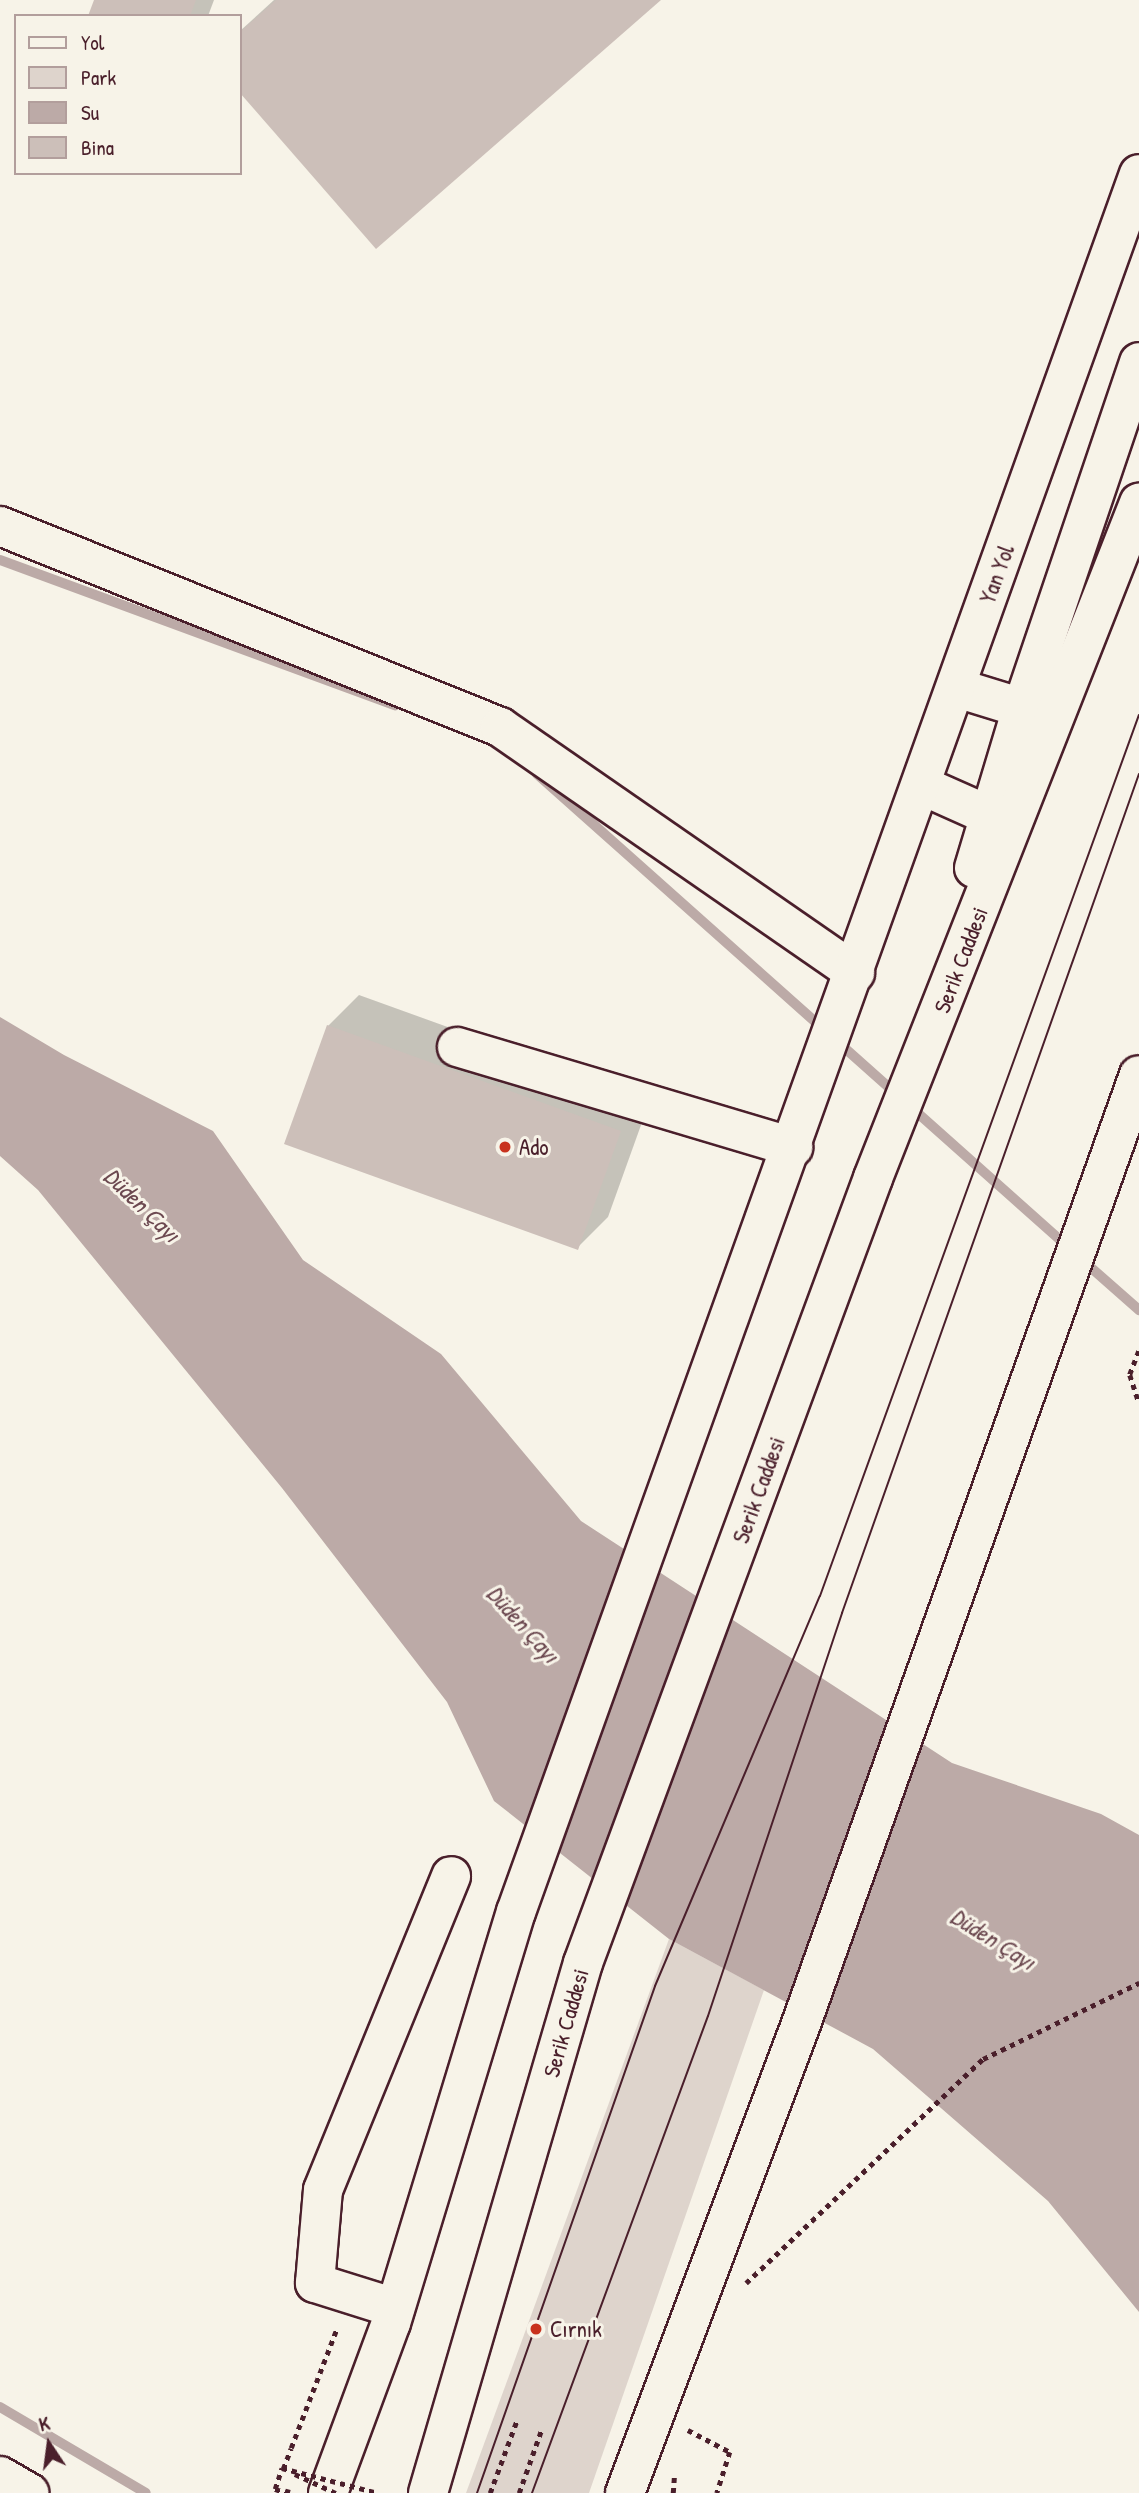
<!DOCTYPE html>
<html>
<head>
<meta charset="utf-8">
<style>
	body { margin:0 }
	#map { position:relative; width:1139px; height:2493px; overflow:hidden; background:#f7f3e8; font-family:"Patrick Hand",sans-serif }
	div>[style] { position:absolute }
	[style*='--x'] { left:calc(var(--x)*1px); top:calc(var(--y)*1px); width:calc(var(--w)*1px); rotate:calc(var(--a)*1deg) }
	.green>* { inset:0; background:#ded4cc }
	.water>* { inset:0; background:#bcaaa7 }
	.shadow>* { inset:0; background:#0003 }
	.stream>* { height:10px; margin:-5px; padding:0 5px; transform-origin:5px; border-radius:5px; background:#bcaaa7 }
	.building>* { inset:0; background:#ccbfb9 }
	.path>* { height:4.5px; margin-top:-2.25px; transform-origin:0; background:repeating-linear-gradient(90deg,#4a1f2b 0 5px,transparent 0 10px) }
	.roads { filter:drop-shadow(2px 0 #4a1f2b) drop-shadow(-2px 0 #4a1f2b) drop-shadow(0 2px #4a1f2b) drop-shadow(0 -2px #4a1f2b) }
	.minor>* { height:38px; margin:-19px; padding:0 19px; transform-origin:19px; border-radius:19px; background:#f7f3e8 }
	.highway>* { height:38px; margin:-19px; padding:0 19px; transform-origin:19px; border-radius:19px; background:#f7f3e8 }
	.tram>* { height:2px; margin:-1px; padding:0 1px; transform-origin:1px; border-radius:1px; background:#4a1f2b }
	.path-bridge>* { height:4.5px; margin-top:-2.25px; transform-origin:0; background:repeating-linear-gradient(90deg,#4a1f2b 0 5px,transparent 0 10px) }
	.dots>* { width:19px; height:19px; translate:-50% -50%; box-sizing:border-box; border:4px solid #f7f3e8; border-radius:50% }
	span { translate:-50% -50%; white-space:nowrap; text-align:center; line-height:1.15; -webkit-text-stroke:6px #f7f3e8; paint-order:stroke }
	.street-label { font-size:23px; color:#4a1f2b }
	.poi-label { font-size:23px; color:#4a1f2b }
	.left { translate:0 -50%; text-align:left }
	.water-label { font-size:24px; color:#6c4950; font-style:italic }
	.legend { position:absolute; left:14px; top:14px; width:228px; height:161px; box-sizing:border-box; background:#f7f3e8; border:2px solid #b29e9c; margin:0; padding:9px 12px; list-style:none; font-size:21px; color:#4a1f2b }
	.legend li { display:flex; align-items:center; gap:14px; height:35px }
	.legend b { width:35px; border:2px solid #b29e9c }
	.north { position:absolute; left:14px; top:2409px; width:70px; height:70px; -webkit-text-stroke:5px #f7f3e8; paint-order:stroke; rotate:347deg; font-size:19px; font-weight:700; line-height:28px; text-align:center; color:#4a1f2b }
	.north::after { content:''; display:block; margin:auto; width:24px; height:32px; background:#4a1f2b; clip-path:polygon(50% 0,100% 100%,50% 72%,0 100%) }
</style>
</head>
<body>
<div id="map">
	<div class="green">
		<div style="clip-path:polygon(669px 1939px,764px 1990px,589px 2493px,466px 2493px)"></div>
	</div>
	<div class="water">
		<div style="clip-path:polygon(0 1017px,64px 1055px,213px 1131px,303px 1260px,441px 1354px,581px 1521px,952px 1763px,1101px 1814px,1139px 1835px,1139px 2312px,1048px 2201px,873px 2049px,669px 1939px,494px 1801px,447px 1702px,282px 1488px,38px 1190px,0 1156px)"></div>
	</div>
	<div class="shadow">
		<div style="clip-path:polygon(95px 0,214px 0,208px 16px,90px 16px)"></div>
		<div style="clip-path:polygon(274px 0,659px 0,377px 246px,240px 91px,240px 31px)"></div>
		<div style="clip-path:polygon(359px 995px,650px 1100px,608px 1217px,577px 1248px,328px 1026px)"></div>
	</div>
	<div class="stream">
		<div style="--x:0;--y:560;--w:421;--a:20.2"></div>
		<div style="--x:537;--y:774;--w:711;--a:41.69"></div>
		<div style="--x:1080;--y:1258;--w:79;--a:41.4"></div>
		<div style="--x:0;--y:2407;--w:169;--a:30.5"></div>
	</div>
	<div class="building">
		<div style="clip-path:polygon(94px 0,196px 0,190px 16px,88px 16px)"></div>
		<div style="clip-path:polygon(276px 0,661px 0,376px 249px,240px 93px,240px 32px)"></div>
		<div style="clip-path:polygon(327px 1025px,621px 1131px,578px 1250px,284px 1144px)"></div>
	</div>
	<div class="path">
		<div style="--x:1139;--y:1351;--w:26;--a:111"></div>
		<div style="--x:1130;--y:1375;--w:29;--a:72"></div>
		<div style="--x:746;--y:2283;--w:326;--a:-43.4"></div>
		<div style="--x:983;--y:2059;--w:174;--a:-26"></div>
		<div style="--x:688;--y:2430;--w:47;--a:27.6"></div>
		<div style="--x:730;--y:2452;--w:43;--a:107.6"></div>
		<div style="--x:291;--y:2448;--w:129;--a:-69"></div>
		<div style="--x:275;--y:2489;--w:13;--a:18"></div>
		<div style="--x:287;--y:2493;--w:4;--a:-76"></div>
		<div style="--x:490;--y:2493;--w:78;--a:-69.7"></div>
		<div style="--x:519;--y:2493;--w:69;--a:-70.5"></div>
		<div style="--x:673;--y:2493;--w:16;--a:-86"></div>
	</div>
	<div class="roads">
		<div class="minor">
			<div style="--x:0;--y:526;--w:539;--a:21.9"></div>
			<div style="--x:500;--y:727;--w:432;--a:34.7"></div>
			<div style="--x:957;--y:688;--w:68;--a:17.1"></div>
			<div style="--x:923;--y:786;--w:71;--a:24"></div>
			<div style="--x:457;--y:1047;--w:351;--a:16.6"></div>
			<div style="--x:395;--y:2308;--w:84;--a:-162.6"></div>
			<div style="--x:315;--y:2283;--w:93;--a:-85.1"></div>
			<div style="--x:323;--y:2190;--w:339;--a:-67.8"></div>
			<div style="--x:0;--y:2476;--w:34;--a:30"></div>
			<div style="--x:328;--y:2493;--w:181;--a:-69.7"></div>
			<div style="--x:391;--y:2323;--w:430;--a:-73.1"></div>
			<div style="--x:516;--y:1912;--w:1846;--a:-70.28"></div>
		</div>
		<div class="highway">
			<div style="--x:974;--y:868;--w:167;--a:-73.3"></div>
			<div style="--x:1022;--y:708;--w:365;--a:-71.3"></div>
			<div style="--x:428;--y:2493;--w:552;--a:-73.7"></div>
			<div style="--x:583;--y:1963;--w:837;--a:-69.72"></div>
			<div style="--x:873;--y:1178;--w:726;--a:-68.49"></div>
			<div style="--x:625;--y:2493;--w:501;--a:-69.43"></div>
			<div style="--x:801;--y:2024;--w:1007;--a:-70.4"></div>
		</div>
	</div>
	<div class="tram">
		<div style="--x:477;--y:2493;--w:537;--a:-70.65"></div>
		<div style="--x:655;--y:1986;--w:423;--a:-67.1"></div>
		<div style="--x:820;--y:1596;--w:937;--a:-70.1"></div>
		<div style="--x:532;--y:2493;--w:508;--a:-69.75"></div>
		<div style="--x:708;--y:2016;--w:425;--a:-71.6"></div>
		<div style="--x:842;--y:1613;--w:890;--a:-70.51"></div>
	</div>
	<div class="path-bridge">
		<div style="--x:283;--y:2469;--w:22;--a:-69"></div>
		<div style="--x:295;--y:2474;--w:45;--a:24.9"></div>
		<div style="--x:275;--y:2489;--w:22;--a:-72"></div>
		<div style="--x:282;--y:2468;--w:99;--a:14.6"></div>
	</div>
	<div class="dots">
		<div style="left:505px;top:1147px;background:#c8321e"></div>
		<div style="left:536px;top:2329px;background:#c8321e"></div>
	</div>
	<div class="street-label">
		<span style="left:997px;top:574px;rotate:-70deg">Yan Yol</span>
		<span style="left:961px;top:960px;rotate:-69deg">Serik Caddesi</span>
		<span style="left:759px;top:1490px;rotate:-70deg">Serik Caddesi</span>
		<span style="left:566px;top:2023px;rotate:-74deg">Serik Caddesi</span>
	</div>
	<div class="poi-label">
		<span class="left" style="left:519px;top:1147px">Ado</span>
		<span class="left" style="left:550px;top:2329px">Cırnık</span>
	</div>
	<div class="water-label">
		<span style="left:142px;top:1205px;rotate:44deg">Düden Çayı</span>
		<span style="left:523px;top:1624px;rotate:48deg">Düden Çayı</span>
		<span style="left:993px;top:1939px;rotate:32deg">Düden Çayı</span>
	</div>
	<ul class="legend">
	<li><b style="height:9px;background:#f7f3e8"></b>Yol</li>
	<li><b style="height:19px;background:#ded4cc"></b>Park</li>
	<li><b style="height:19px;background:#bcaaa7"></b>Su</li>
	<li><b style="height:19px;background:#ccbfb9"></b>Bina</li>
	</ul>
	<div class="north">K</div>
</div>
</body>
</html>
